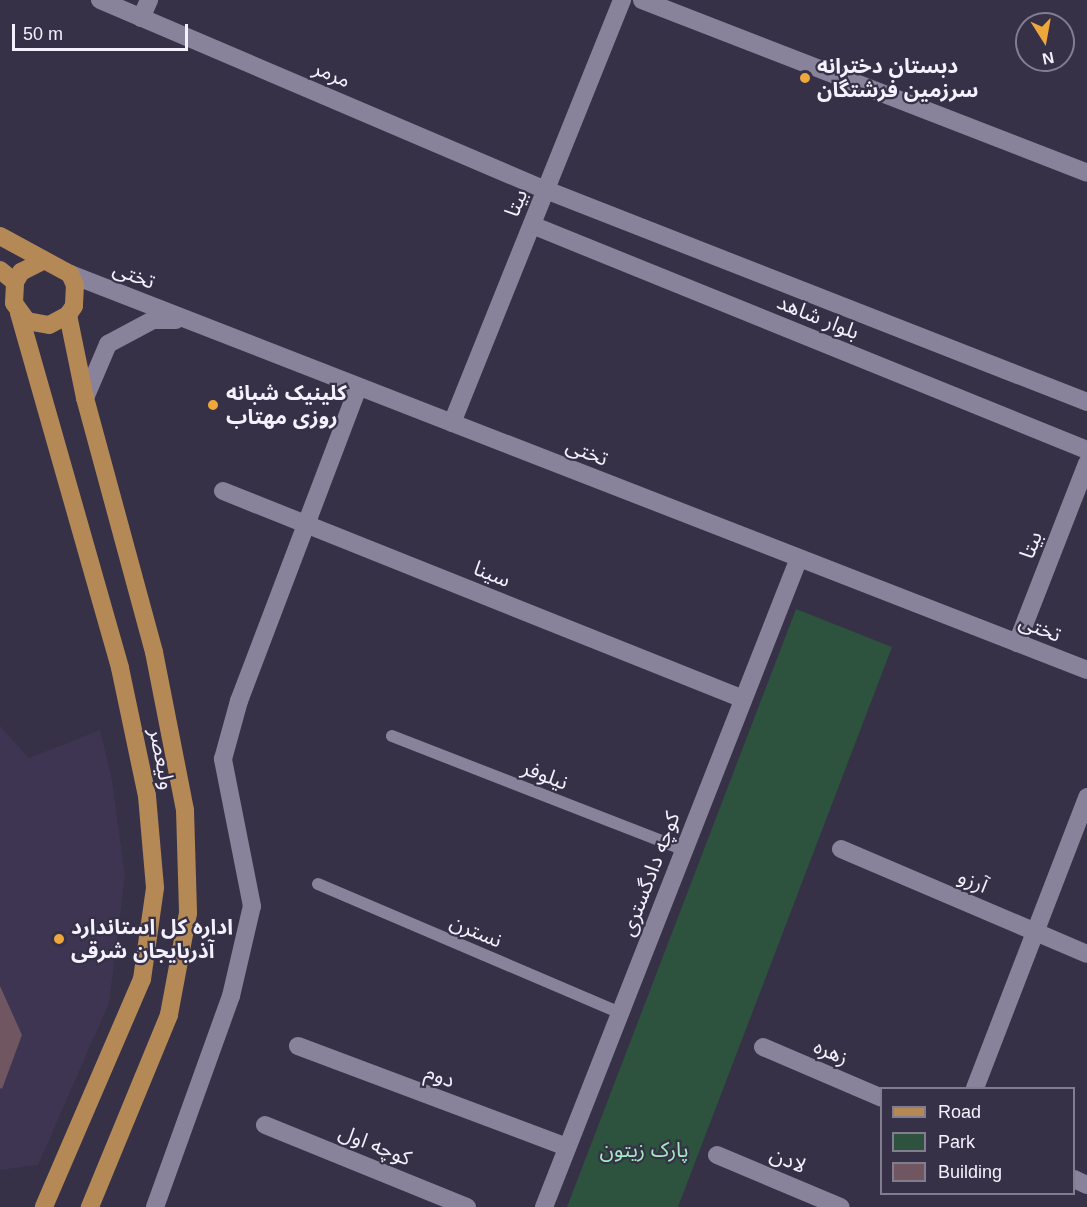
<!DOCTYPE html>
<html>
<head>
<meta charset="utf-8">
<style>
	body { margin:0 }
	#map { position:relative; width:1087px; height:1207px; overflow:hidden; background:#363146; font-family:Arial,"Noto Sans Arabic",sans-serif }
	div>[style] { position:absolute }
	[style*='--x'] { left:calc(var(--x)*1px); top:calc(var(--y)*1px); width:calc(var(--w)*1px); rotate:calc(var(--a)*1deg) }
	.built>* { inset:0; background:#3d3551 }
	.green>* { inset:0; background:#2d523e }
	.building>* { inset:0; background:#705660 }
	.service>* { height:12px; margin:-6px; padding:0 6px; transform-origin:6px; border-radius:6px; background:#88829b }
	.minor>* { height:18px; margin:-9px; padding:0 9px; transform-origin:9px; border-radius:9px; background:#88829b }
	.tertiary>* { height:18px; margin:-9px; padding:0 9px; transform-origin:9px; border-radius:9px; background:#88829b }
	.secondary>* { height:18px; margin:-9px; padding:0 9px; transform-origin:9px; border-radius:9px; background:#88829b }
	.primary>* { height:18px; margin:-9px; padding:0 9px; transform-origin:9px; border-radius:9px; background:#b48955 }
	.dots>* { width:16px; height:16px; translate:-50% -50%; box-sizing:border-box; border:3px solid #363146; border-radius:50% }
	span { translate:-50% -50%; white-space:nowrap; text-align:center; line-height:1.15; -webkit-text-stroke:4.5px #363146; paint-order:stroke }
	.poi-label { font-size:21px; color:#f4f1ff; font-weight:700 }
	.left { translate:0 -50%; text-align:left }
	.street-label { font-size:21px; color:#f4f1ff }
	.park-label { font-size:21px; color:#a1ecc2 }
	.legend { position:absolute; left:880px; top:1087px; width:195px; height:108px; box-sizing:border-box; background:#363146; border:2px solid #827e90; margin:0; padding:8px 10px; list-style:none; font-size:18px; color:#f4f1ff }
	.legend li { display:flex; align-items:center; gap:12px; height:30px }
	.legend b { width:30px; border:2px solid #827e90 }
	.north { position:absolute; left:1015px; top:12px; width:60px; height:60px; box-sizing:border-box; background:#363146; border:2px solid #827e90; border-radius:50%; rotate:169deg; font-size:16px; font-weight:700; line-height:24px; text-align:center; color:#f4f1ff }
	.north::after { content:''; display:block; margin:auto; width:21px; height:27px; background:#eea73c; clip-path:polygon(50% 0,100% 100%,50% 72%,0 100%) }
	.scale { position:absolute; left:12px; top:24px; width:176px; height:27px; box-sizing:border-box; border:3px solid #f4f1ff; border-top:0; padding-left:8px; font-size:18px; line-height:21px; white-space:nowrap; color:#f4f1ff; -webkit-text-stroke:4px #363146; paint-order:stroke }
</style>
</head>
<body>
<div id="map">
	<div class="built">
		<div style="clip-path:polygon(0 726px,29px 758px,100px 730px,112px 780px,125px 876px,109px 1003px,38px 1165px,0 1170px)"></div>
	</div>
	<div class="green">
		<div style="clip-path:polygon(796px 609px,892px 647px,678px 1207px,567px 1207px)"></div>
	</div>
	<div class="building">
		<div style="clip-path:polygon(0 986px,22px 1035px,2px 1089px,0 1088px)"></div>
	</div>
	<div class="service">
		<div style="--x:392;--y:736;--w:313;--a:21.3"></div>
		<div style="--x:318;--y:884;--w:328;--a:23.1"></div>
	</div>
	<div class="minor">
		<div style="--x:100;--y:0;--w:485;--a:23.1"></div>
		<div style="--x:546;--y:190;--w:581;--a:21.4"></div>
		<div style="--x:642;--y:0;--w:477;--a:21.2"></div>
		<div style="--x:141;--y:18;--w:20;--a:-66"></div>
		<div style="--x:532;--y:225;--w:599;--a:22.07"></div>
		<div style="--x:452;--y:423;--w:456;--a:-68.1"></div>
		<div style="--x:223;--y:491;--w:560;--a:21.8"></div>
		<div style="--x:1017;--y:643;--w:193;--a:-68.7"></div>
		<div style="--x:841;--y:849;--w:267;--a:23.1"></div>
		<div style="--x:298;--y:1046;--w:287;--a:20.6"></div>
		<div style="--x:763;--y:1047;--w:129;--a:23.2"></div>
		<div style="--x:975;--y:1088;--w:312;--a:-68.9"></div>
		<div style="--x:265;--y:1125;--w:218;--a:22.1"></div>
		<div style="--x:717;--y:1155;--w:134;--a:22.8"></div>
		<div style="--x:1074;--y:1179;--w:14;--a:25"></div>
		<div style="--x:155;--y:1207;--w:224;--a:-70.2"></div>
		<div style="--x:231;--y:996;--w:92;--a:-76.9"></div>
		<div style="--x:252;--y:906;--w:150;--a:-101.2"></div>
		<div style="--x:223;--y:759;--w:60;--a:-74.6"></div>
		<div style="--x:239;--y:701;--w:336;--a:-69.2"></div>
	</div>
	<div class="tertiary">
		<div style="--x:544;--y:1207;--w:697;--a:-68.55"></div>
	</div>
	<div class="secondary">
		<div style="--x:70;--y:274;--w:1091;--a:21.27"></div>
		<div style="--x:85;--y:398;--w:59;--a:-66.9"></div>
		<div style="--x:108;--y:344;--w:51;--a:-28.1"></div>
		<div style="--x:153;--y:320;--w:23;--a:0"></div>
	</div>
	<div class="primary">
		<div style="--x:0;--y:236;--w:80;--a:28.5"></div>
		<div style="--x:70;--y:274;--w:12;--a:66"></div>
		<div style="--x:75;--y:285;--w:21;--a:93"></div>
		<div style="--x:74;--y:306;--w:11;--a:124"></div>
		<div style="--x:68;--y:315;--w:21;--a:152"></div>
		<div style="--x:49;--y:325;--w:22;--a:-170"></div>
		<div style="--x:27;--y:321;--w:22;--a:-126"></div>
		<div style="--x:14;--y:303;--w:21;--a:-87"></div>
		<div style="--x:15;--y:282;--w:12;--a:-59"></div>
		<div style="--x:21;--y:272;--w:22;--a:-27"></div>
		<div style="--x:0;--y:270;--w:19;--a:39"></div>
		<div style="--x:19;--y:313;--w:369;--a:74.1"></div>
		<div style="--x:120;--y:668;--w:131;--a:78.1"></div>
		<div style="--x:147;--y:796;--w:92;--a:85"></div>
		<div style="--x:155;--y:888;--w:92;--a:98.1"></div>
		<div style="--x:142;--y:979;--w:248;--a:113.3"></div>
		<div style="--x:68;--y:315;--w:85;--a:78.4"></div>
		<div style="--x:85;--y:398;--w:263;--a:74.8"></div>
		<div style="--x:154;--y:652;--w:161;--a:78.9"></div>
		<div style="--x:185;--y:810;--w:103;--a:88.3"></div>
		<div style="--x:188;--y:913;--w:104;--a:100.6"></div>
		<div style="--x:169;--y:1015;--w:208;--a:112.4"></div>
	</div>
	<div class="dots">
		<div style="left:805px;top:78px;background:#eea73c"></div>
		<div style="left:213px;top:405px;background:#eea73c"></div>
		<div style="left:59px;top:939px;background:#eea73c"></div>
	</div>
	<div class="poi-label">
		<span class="left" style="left:817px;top:78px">دبستان دخترانه<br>سرزمین فرشتگان</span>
		<span class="left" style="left:226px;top:405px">کلینیک شبانه<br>روزی مهتاب</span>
		<span class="left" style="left:71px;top:939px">اداره کل استاندارد<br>آذربایجان شرقی</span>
	</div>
	<div class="street-label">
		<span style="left:332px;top:74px;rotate:23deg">مرمر</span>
		<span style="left:516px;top:203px;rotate:-68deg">بیتا</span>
		<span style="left:134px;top:275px;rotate:21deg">تختى</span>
		<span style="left:818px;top:317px;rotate:22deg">بلوار شاهد</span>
		<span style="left:587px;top:452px;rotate:21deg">تختى</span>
		<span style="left:1031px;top:545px;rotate:-69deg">بیتا</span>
		<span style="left:492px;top:574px;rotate:22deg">سینا</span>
		<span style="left:1040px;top:628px;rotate:21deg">تختى</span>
		<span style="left:162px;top:759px;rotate:79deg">ولیعصر</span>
		<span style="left:545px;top:775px;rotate:21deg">نیلوفر</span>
		<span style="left:650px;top:874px;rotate:-69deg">کوچه دادگستری</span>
		<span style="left:973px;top:881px;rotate:23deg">آرزو</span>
		<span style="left:476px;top:931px;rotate:23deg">نسترن</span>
		<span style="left:831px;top:1052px;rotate:23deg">زهره</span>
		<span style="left:440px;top:1076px;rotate:21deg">دوم</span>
		<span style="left:375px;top:1145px;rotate:22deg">کوچه اول</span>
		<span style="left:788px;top:1160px;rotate:23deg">لادن</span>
	</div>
	<div class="park-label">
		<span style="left:644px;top:1150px">پارک زیتون</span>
	</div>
	<ul class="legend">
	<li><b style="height:8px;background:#b48955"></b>Road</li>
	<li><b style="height:16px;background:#2d523e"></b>Park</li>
	<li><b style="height:16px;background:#705660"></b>Building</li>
	</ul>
	<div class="north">N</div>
	<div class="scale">50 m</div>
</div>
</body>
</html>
